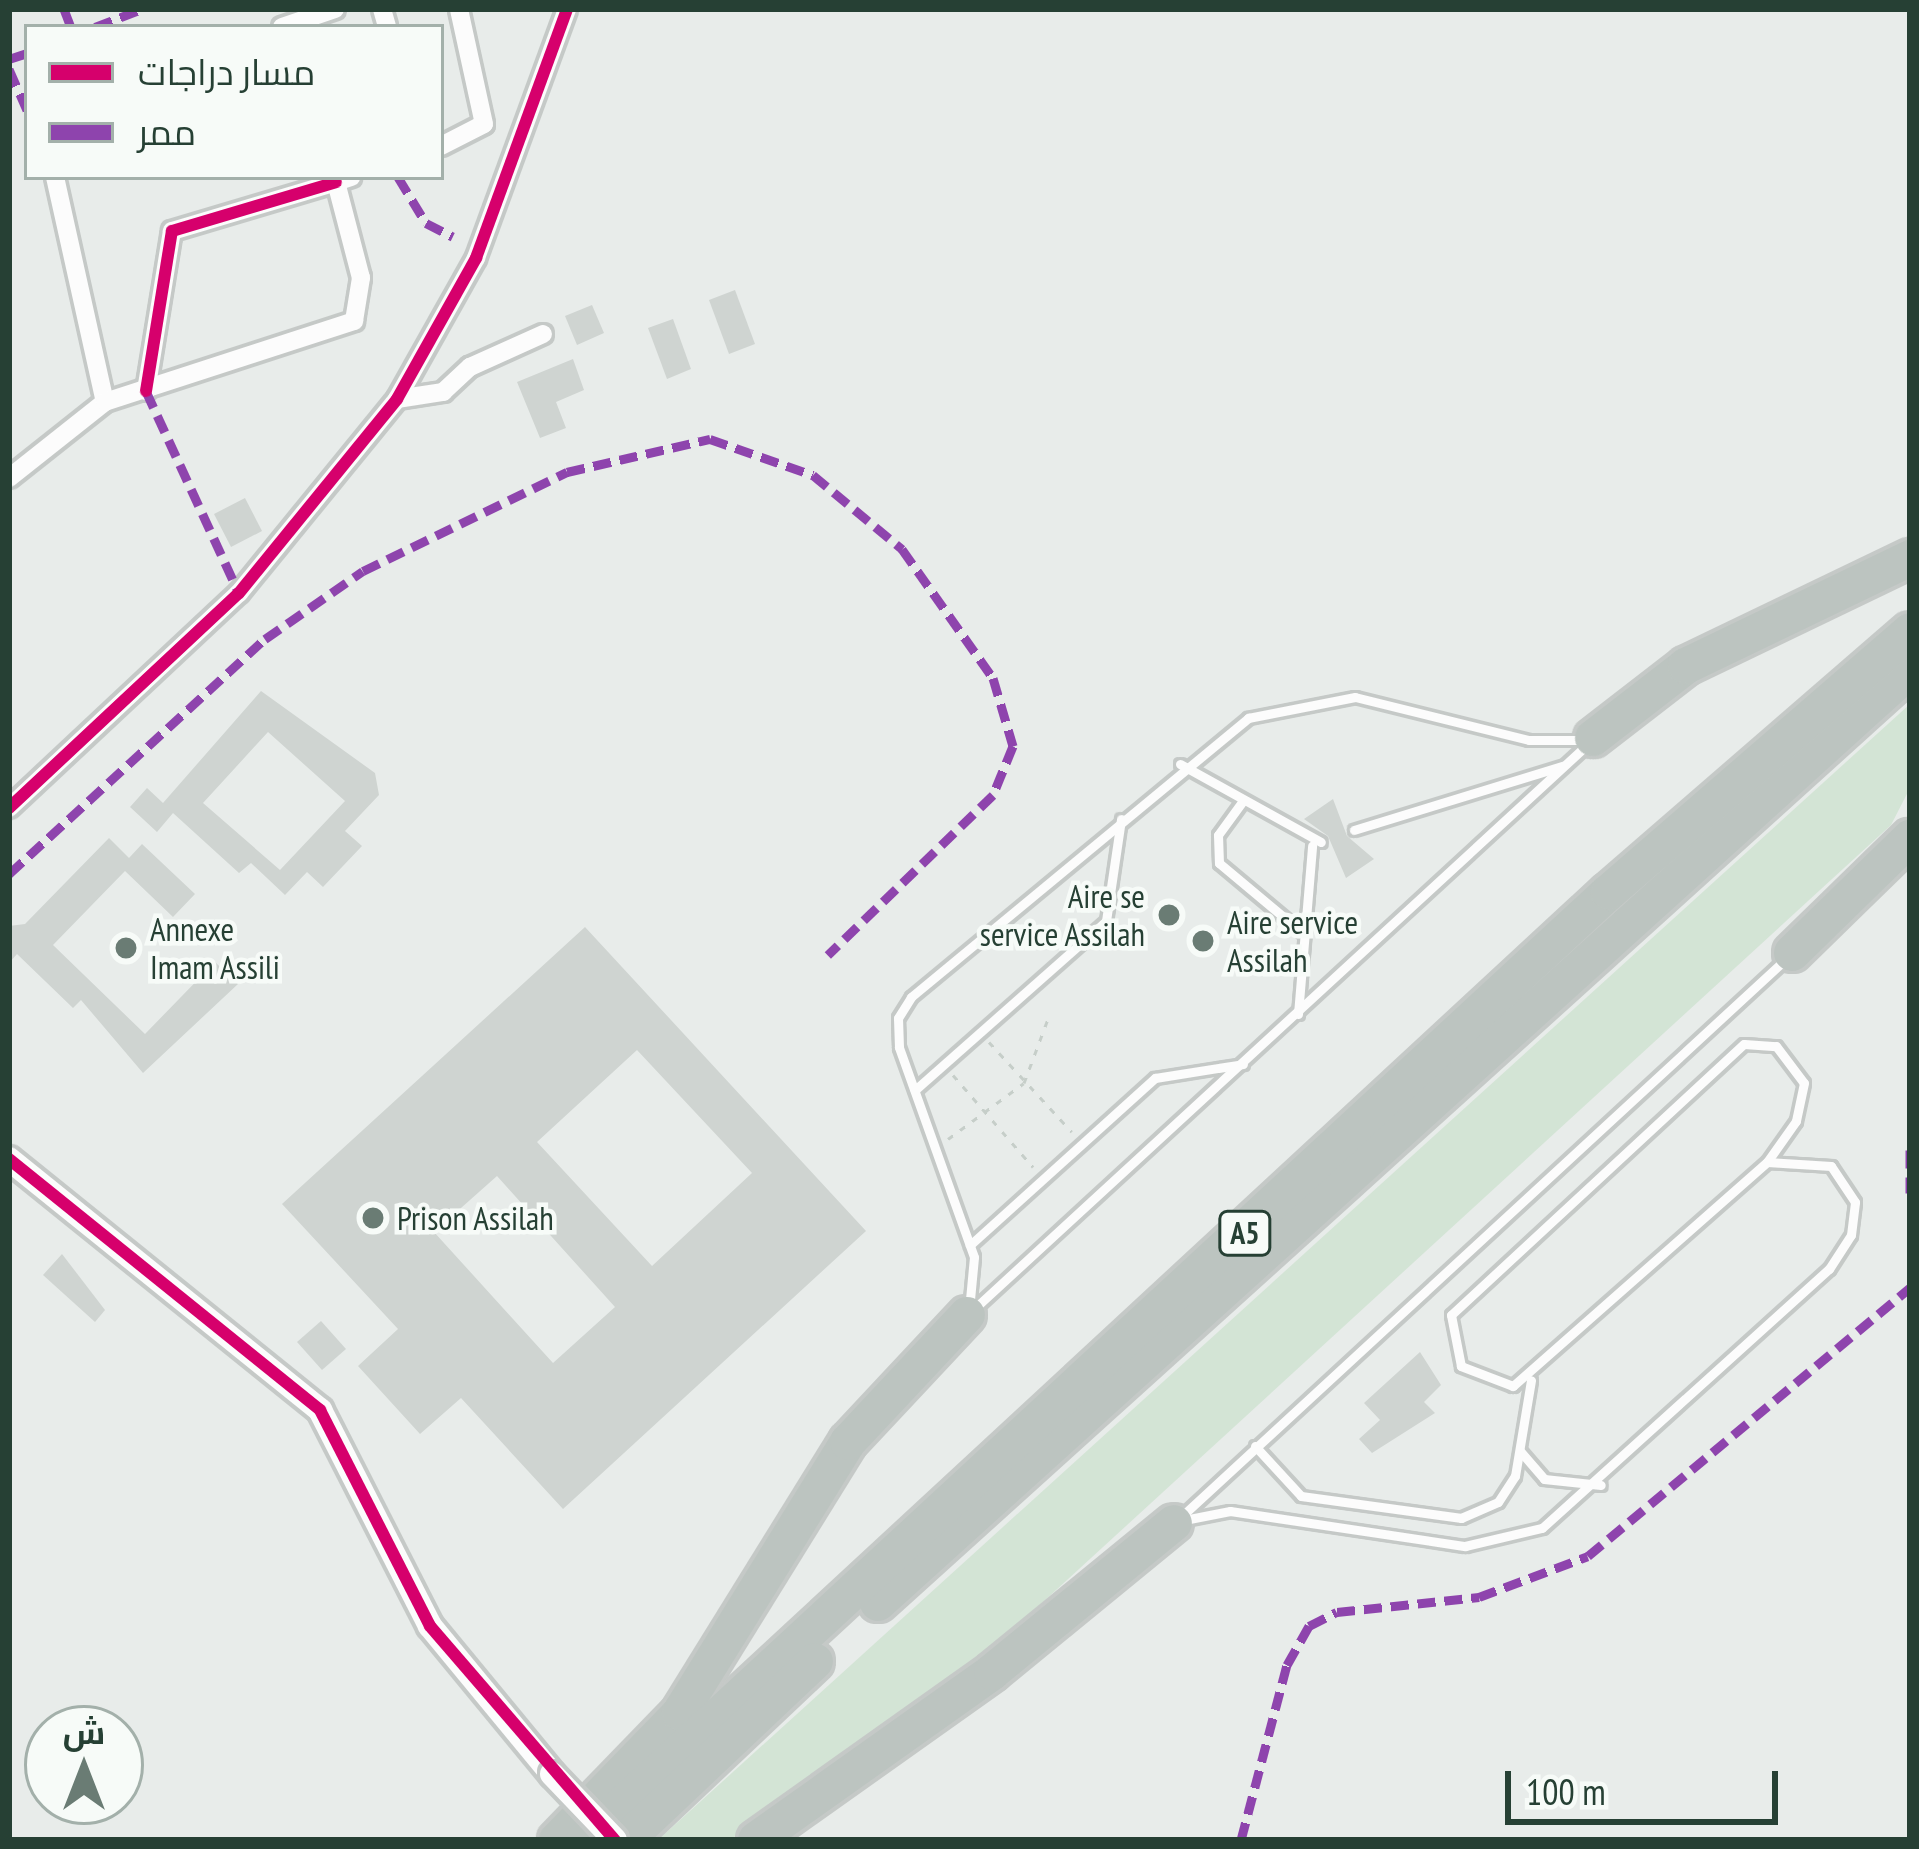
<!DOCTYPE html>
<html>
<head>
<meta charset="utf-8">
<style>
	body { margin:0 }
	#map { position:relative; width:1919px; height:1849px; overflow:hidden; background:#e8ecea; font-family:"PT Sans Narrow",Cairo,sans-serif }
	div>[style] { position:absolute }
	[style*='--x'] { left:calc(var(--x)*1px); top:calc(var(--y)*1px); width:calc(var(--w)*1px); rotate:calc(var(--a)*1deg) }
	.green>* { inset:0; background:#d3e4d5 }
	.building>* { inset:0; background:#cfd4d1 }
	.path>* { height:3px; margin-top:-1.5px; transform-origin:0; background:repeating-linear-gradient(90deg,#c6cec9 0 6px,transparent 0 15px) }
	.roads { filter:drop-shadow(3px 0 #c5c9c7) drop-shadow(-3px 0 #c5c9c7) drop-shadow(0 3px #c5c9c7) drop-shadow(0 -3px #c5c9c7) }
	.service>* { height:9px; margin:-4.5px; padding:0 4.5px; transform-origin:4.5px; border-radius:4.5px; background:#fcfcfc }
	.minor>* { height:18px; margin:-9px; padding:0 9px; transform-origin:9px; border-radius:9px; background:#fcfcfc }
	.tertiary>* { height:24px; margin:-12px; padding:0 12px; transform-origin:12px; border-radius:12px; background:#fcfcfc }
	.motorway>* { height:36px; margin:-18px; padding:0 18px; transform-origin:18px; border-radius:18px; background:#bcc4c0 }
	.bridges { filter:drop-shadow(3px 0 #c5c9c7) drop-shadow(-3px 0 #c5c9c7) drop-shadow(0 3px #c5c9c7) drop-shadow(0 -3px #c5c9c7) }
	.tertiary-bridge>* { height:24px; margin:-12px; padding:0 12px; transform-origin:12px; border-radius:12px; background:#fcfcfc }
	.quiet>* { height:9px; margin-top:-4.5px; transform-origin:0; background:repeating-linear-gradient(90deg,#8e44ad 0 18px,transparent 0 27px) }
	.cycleway>* { height:12px; margin:-6px; padding:0 6px; transform-origin:6px; border-radius:6px; background:#d6006c }
	.dots>* { width:33px; height:33px; translate:-50% -50%; box-sizing:border-box; border:6px solid #f7fbf8; border-radius:50% }
	span { translate:-50% -50%; white-space:nowrap; text-align:center; line-height:1.15; -webkit-text-stroke:9px #f7fbf8; paint-order:stroke }
	.shield-label span { padding:3px 9px; background:#f7fbf8; border:3px solid; border-radius:9px; -webkit-text-stroke-width:0 }
	.shield-label { font-size:30px; color:#264034; font-weight:700 }
	.poi-label { font-size:33px; color:#264034 }
	.right { translate:-100% -50%; text-align:right }
	.left { translate:0 -50%; text-align:left }
	.frame { position:absolute; inset:0; border:12px solid #264034; pointer-events:none }
	.legend { position:absolute; left:24px; top:24px; width:420px; height:156px; box-sizing:border-box; background:#f7fbf8; border:3px solid #a3b0aa; margin:0; padding:15px 21px; list-style:none; font-size:36px; color:#264034 }
	.legend li { display:flex; align-items:center; gap:24px; height:60px }
	.legend b { width:60px; border:3px solid #a3b0aa }
	.north { position:absolute; left:24px; top:1705px; width:120px; height:120px; box-sizing:border-box; background:#f7fbf8; border:3px solid #a3b0aa; border-radius:50%; rotate:0deg; font-size:33px; font-weight:700; line-height:48px; text-align:center; color:#264034 }
	.north::after { content:''; display:block; margin:auto; width:42px; height:54px; background:#6a7c74; clip-path:polygon(50% 0,100% 100%,50% 72%,0 100%) }
	.scale { position:absolute; left:1505px; top:1771px; width:273px; height:54px; box-sizing:border-box; border:6px solid #264034; border-top:0; padding-left:15px; font-size:36px; line-height:42px; white-space:nowrap; color:#264034; -webkit-text-stroke:9px #f7fbf8; paint-order:stroke }
</style>
</head>
<body>
<div id="map">
	<div class="green">
		<div style="clip-path:polygon(1910px 704px,1910px 788px,1891px 825px,947px 1690px,730px 1840px,658px 1840px)"></div>
	</div>
	<div class="building">
		<div style="clip-path:polygon(735px 290px,755px 344px,729px 354px,709px 300px)"></div>
		<div style="clip-path:polygon(592px 305px,604px 333px,577px 345px,565px 316px)"></div>
		<div style="clip-path:polygon(673px 319px,691px 369px,667px 379px,648px 328px)"></div>
		<div style="clip-path:polygon(573px 359px,584px 390px,556px 402px,566px 428px,540px 438px,517px 382px)"></div>
		<div style="clip-path:polygon(245px 498px,262px 531px,231px 547px,214px 514px)"></div>
		<div style="clip-path:polygon(evenodd,261px 691px,375px 773px,379px 795px,345px 831px,362px 846px,323px 887px,307px 872px,285px 895px,251px 863px,239px 873px,173px 813px,157px 832px,130px 807px,147px 788px,163px 803px,261px 691px,268px 732px,345px 801px,280px 870px,203px 803px,268px 732px)"></div>
		<div style="clip-path:polygon(1333px 799px,1347px 836px,1374px 859px,1346px 878px,1328px 836px,1304px 819px)"></div>
		<div style="clip-path:polygon(109px 838px,129px 858px,142px 844px,195px 894px,173px 917px,125px 871px,53px 945px,145px 1034px,215px 962px,238px 984px,143px 1073px,81px 1000px,73px 1008px,17px 954px,9px 963px,9px 926px,25px 924px)"></div>
		<div style="clip-path:polygon(evenodd,585px 927px,866px 1231px,563px 1509px,461px 1398px,420px 1434px,358px 1366px,398px 1329px,282px 1204px,585px 927px,637px 1050px,752px 1173px,652px 1266px,537px 1142px,637px 1050px,585px 927px,497px 1176px,615px 1307px,553px 1363px,434px 1232px,497px 1176px)"></div>
		<div style="clip-path:polygon(62px 1254px,105px 1310px,95px 1322px,43px 1275px)"></div>
		<div style="clip-path:polygon(321px 1321px,346px 1349px,322px 1370px,297px 1342px)"></div>
		<div style="clip-path:polygon(1420px 1352px,1441px 1385px,1424px 1402px,1435px 1413px,1372px 1453px,1359px 1439px,1380px 1420px,1364px 1403px)"></div>
	</div>
	<div class="path">
		<div style="--x:989;--y:1042;--w:122;--a:47.3"></div>
		<div style="--x:953;--y:1075;--w:122;--a:49"></div>
		<div style="--x:948;--y:1139;--w:94;--a:-36.4"></div>
		<div style="--x:1024;--y:1083;--w:72;--a:-69.5"></div>
	</div>
	<div class="roads">
		<div class="service">
			<div style="--x:1180;--y:764;--w:161;--a:29"></div>
			<div style="--x:1242;--y:802;--w:41;--a:126"></div>
			<div style="--x:1218;--y:835;--w:28;--a:88"></div>
			<div style="--x:1219;--y:863;--w:111;--a:39.9"></div>
			<div style="--x:1354;--y:830;--w:218;--a:-17.1"></div>
			<div style="--x:1298;--y:1014;--w:169;--a:-85.2"></div>
			<div style="--x:915;--y:1090;--w:255;--a:-41.5"></div>
			<div style="--x:1106;--y:921;--w:103;--a:-81.6"></div>
			<div style="--x:970;--y:1245;--w:249;--a:-42.1"></div>
			<div style="--x:1155;--y:1078;--w:89;--a:-9"></div>
			<div style="--x:975;--y:1308;--w:836;--a:-42.62"></div>
			<div style="--x:969;--y:1310;--w:53;--a:-84.6"></div>
			<div style="--x:974;--y:1257;--w:223;--a:-109.7"></div>
			<div style="--x:899;--y:1047;--w:29;--a:-92"></div>
			<div style="--x:898;--y:1018;--w:25;--a:-58"></div>
			<div style="--x:911;--y:997;--w:438;--a:-39.6"></div>
			<div style="--x:1248;--y:718;--w:109;--a:-11.1"></div>
			<div style="--x:1355;--y:697;--w:179;--a:13.9"></div>
			<div style="--x:1529;--y:740;--w:53;--a:0"></div>
			<div style="--x:1255;--y:1446;--w:68;--a:47.4"></div>
			<div style="--x:1301;--y:1496;--w:162;--a:7.8"></div>
			<div style="--x:1461;--y:1518;--w:40;--a:-23.4"></div>
			<div style="--x:1498;--y:1502;--w:31;--a:-57"></div>
			<div style="--x:1515;--y:1476;--w:97;--a:-80.5"></div>
			<div style="--x:1520;--y:1451;--w:37;--a:49"></div>
			<div style="--x:1544;--y:1479;--w:57;--a:6"></div>
			<div style="--x:1183;--y:1515;--w:823;--a:-42.69"></div>
			<div style="--x:1179;--y:1521;--w:52;--a:-11.1"></div>
			<div style="--x:1230;--y:1511;--w:238;--a:8.5"></div>
			<div style="--x:1465;--y:1546;--w:79;--a:-13.2"></div>
			<div style="--x:1542;--y:1528;--w:387;--a:-42.1"></div>
			<div style="--x:1829;--y:1269;--w:40;--a:-57.1"></div>
			<div style="--x:1851;--y:1235;--w:33;--a:-83"></div>
			<div style="--x:1855;--y:1202;--w:43;--a:-123.7"></div>
			<div style="--x:1831;--y:1166;--w:64;--a:-176.4"></div>
			<div style="--x:1767;--y:1162;--w:339;--a:138.6"></div>
			<div style="--x:1513;--y:1386;--w:56;--a:-159"></div>
			<div style="--x:1461;--y:1366;--w:52;--a:-101.1"></div>
			<div style="--x:1451;--y:1315;--w:399;--a:-42.8"></div>
			<div style="--x:1744;--y:1044;--w:32;--a:4"></div>
			<div style="--x:1776;--y:1046;--w:46;--a:52.9"></div>
			<div style="--x:1804;--y:1083;--w:39;--a:102"></div>
			<div style="--x:1796;--y:1121;--w:50;--a:125.3"></div>
		</div>
		<div class="minor">
			<div style="--x:382;--y:9;--w:19;--a:74"></div>
			<div style="--x:282;--y:27;--w:56;--a:-18.8"></div>
			<div style="--x:441;--y:146;--w:48;--a:-27.1"></div>
			<div style="--x:484;--y:124;--w:118;--a:-102.3"></div>
			<div style="--x:55;--y:177;--w:230;--a:77.5"></div>
			<div style="--x:146;--y:391;--w:162;--a:-80.8"></div>
			<div style="--x:172;--y:231;--w:171;--a:-16.6"></div>
			<div style="--x:397;--y:399;--w:47;--a:-8.7"></div>
			<div style="--x:443;--y:392;--w:37;--a:-43"></div>
			<div style="--x:470;--y:367;--w:80;--a:-24.3"></div>
			<div style="--x:9;--y:478;--w:122;--a:-38.4"></div>
			<div style="--x:105;--y:402;--w:262;--a:-18"></div>
			<div style="--x:354;--y:321;--w:44;--a:-80.8"></div>
			<div style="--x:361;--y:278;--w:99;--a:-104.6"></div>
			<div style="--x:336;--y:182;--w:16;--a:-18"></div>
			<div style="--x:9;--y:808;--w:315;--a:-43.1"></div>
			<div style="--x:239;--y:593;--w:250;--a:-50.8"></div>
			<div style="--x:397;--y:399;--w:162;--a:-60.7"></div>
			<div style="--x:476;--y:258;--w:265;--a:-69.9"></div>
		</div>
		<div class="tertiary">
			<div style="--x:9;--y:1159;--w:400;--a:38.9"></div>
			<div style="--x:320;--y:1410;--w:242;--a:63"></div>
			<div style="--x:430;--y:1626;--w:192;--a:50.5"></div>
		</div>
		<div class="motorway">
			<div style="--x:1593;--y:738;--w:118;--a:-37.7"></div>
			<div style="--x:1686;--y:666;--w:249;--a:-25.7"></div>
			<div style="--x:1792;--y:953;--w:165;--a:-44.3"></div>
			<div style="--x:878;--y:1603;--w:1391;--a:-42.12"></div>
			<div style="--x:557;--y:1840;--w:177;--a:-45.9"></div>
			<div style="--x:680;--y:1713;--w:319;--a:-58.2"></div>
			<div style="--x:848;--y:1442;--w:174;--a:-46.9"></div>
			<div style="--x:584;--y:1840;--w:1396;--a:-42.77"></div>
			<div style="--x:1609;--y:892;--w:398;--a:-40.9"></div>
			<div style="--x:626;--y:1840;--w:260;--a:-43.4"></div>
			<div style="--x:756;--y:1840;--w:290;--a:-35.4"></div>
			<div style="--x:992;--y:1672;--w:235;--a:-39.3"></div>
		</div>
	</div>
	<div class="bridges">
		<div class="tertiary-bridge">
			<div style="--x:552;--y:1774;--w:91;--a:46.3"></div>
		</div>
	</div>
	<div class="quiet">
		<div style="--x:64;--y:9;--w:19;--a:69"></div>
		<div style="--x:95;--y:27;--w:50;--a:-21"></div>
		<div style="--x:9;--y:59;--w:19;--a:-18"></div>
		<div style="--x:9;--y:69;--w:45;--a:66.3"></div>
		<div style="--x:398;--y:177;--w:54;--a:58.7"></div>
		<div style="--x:426;--y:223;--w:30;--a:27"></div>
		<div style="--x:146;--y:391;--w:222;--a:65.3"></div>
		<div style="--x:9;--y:874;--w:348;--a:-42.6"></div>
		<div style="--x:265;--y:639;--w:119;--a:-34.8"></div>
		<div style="--x:363;--y:571;--w:227;--a:-25.9"></div>
		<div style="--x:567;--y:472;--w:147;--a:-13"></div>
		<div style="--x:710;--y:439;--w:109;--a:19.3"></div>
		<div style="--x:813;--y:475;--w:116;--a:39.7"></div>
		<div style="--x:902;--y:549;--w:158;--a:54.8"></div>
		<div style="--x:993;--y:678;--w:71;--a:73.6"></div>
		<div style="--x:1013;--y:746;--w:53;--a:112.2"></div>
		<div style="--x:993;--y:795;--w:230;--a:135.9"></div>
		<div style="--x:1910;--y:1150;--w:43;--a:90"></div>
		<div style="--x:1241;--y:1840;--w:181;--a:-75.3"></div>
		<div style="--x:1287;--y:1665;--w:45;--a:-60.6"></div>
		<div style="--x:1309;--y:1626;--w:31;--a:-27"></div>
		<div style="--x:1337;--y:1612;--w:143;--a:-6"></div>
		<div style="--x:1479;--y:1597;--w:116;--a:-20.6"></div>
		<div style="--x:1588;--y:1556;--w:419;--a:-39.8"></div>
	</div>
	<div class="cycleway">
		<div style="--x:146;--y:391;--w:162;--a:-80.8"></div>
		<div style="--x:172;--y:231;--w:171;--a:-16.6"></div>
		<div style="--x:9;--y:808;--w:315;--a:-43.1"></div>
		<div style="--x:239;--y:593;--w:250;--a:-50.8"></div>
		<div style="--x:397;--y:399;--w:162;--a:-60.7"></div>
		<div style="--x:476;--y:258;--w:265;--a:-69.9"></div>
		<div style="--x:9;--y:1159;--w:400;--a:38.9"></div>
		<div style="--x:320;--y:1410;--w:242;--a:63"></div>
		<div style="--x:430;--y:1626;--w:283;--a:49.2"></div>
	</div>
	<div class="dots">
		<div style="left:1169px;top:915px;background:#6a7c74"></div>
		<div style="left:1203px;top:941px;background:#6a7c74"></div>
		<div style="left:126px;top:948px;background:#6a7c74"></div>
		<div style="left:373px;top:1218px;background:#6a7c74"></div>
	</div>
	<div class="shield-label">
		<span style="left:1245px;top:1233px">A5</span>
	</div>
	<div class="poi-label">
		<span class="right" style="left:1145px;top:915px">Aire se<br>service Assilah</span>
		<span class="left" style="left:1227px;top:941px">Aire service<br>Assilah</span>
		<span class="left" style="left:150px;top:948px">Annexe<br>Imam Assili</span>
		<span class="left" style="left:397px;top:1218px">Prison Assilah</span>
	</div>
	<div class="frame"></div>
	<ul class="legend">
	<li><b style="height:15px;background:#d6006c"></b>مسار دراجات</li>
	<li><b style="height:15px;background:#8e44ad"></b>ممر</li>
	</ul>
	<div class="north">ش</div>
	<div class="scale">100 m</div>
</div>
</body>
</html>
